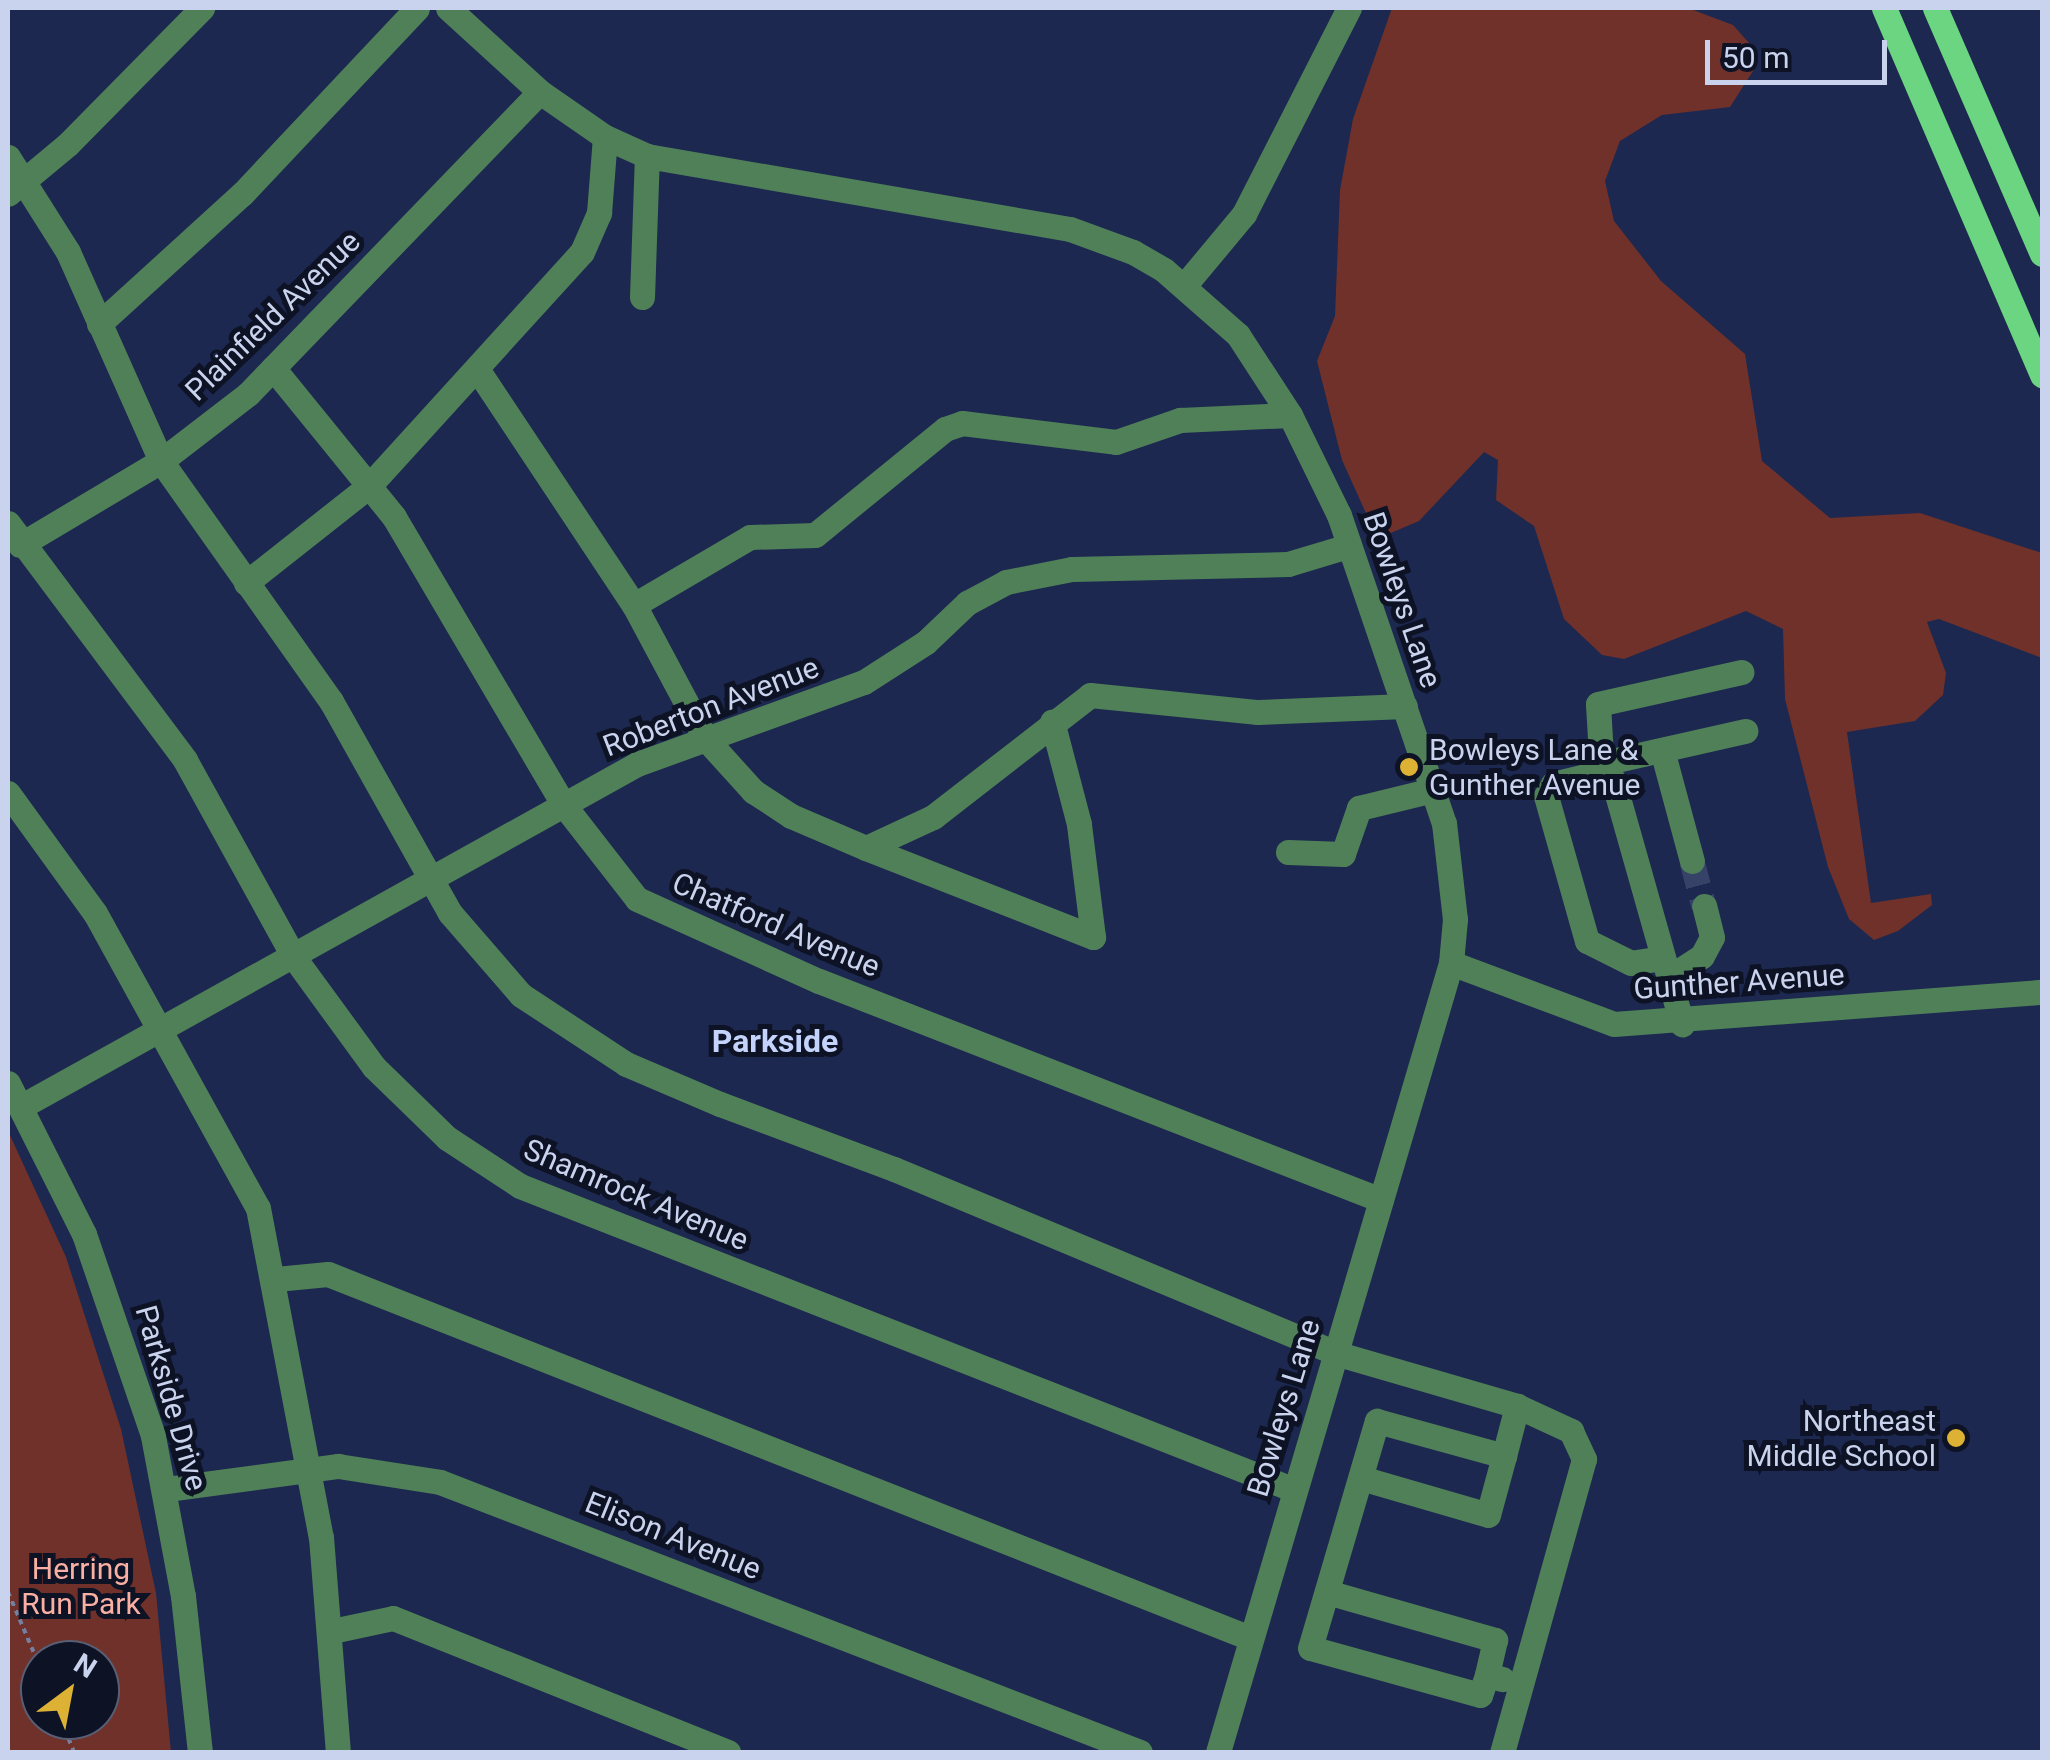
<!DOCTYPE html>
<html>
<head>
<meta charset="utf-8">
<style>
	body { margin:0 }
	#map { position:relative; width:2050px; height:1760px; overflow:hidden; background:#1c284f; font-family:Roboto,sans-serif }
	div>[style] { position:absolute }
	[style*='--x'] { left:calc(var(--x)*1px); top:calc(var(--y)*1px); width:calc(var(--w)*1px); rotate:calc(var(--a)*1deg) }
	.green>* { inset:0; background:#6f312a }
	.minor-tunnel>* { height:25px; margin-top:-12.5px; transform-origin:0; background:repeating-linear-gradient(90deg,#364267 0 25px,transparent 0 37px) }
	.path>* { height:4px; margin-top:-2px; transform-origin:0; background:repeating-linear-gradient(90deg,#7580a0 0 5px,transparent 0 10px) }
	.minor>* { height:25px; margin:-12.5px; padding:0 12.5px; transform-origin:12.5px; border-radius:12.5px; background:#508058 }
	.major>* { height:25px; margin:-12.5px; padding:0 12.5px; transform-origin:12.5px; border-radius:12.5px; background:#6bd581 }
	.dots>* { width:28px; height:28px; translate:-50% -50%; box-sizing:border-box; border:5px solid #0d1224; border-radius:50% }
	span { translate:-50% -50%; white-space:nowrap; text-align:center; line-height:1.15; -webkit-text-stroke:10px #0d1224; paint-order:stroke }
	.street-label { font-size:30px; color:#c9d3ed }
	.poi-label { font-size:30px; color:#c9d3ed }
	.left { translate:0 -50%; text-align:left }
	.right { translate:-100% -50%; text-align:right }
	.park-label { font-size:30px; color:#faafa3 }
	.neighbourhood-label { font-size:32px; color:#c3d3fb; font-weight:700 }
	.frame { position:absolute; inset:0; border:10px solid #c9d3ed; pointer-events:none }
	.north { position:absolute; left:20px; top:1640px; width:100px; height:100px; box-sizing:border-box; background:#0d1224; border:2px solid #585f74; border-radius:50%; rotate:32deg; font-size:28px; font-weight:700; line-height:40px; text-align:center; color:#c9d3ed }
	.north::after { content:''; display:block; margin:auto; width:35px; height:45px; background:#ddb133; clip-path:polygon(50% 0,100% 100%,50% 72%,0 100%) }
	.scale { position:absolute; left:1705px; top:40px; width:182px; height:45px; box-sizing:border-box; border:5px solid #c9d3ed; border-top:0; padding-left:12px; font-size:30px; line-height:35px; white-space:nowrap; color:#c9d3ed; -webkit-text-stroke:8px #0d1224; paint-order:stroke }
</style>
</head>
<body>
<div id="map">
	<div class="green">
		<div style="clip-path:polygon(1392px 8px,1688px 8px,1733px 25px,1750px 44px,1753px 71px,1730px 107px,1662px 115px,1620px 141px,1605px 181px,1614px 221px,1661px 281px,1745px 354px,1762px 461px,1830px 518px,1920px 513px,2042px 553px,2042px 658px,1939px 619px,1927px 622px,1946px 673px,1943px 695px,1915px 721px,1847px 732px,1871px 903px,1931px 894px,1932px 905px,1898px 931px,1874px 940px,1849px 919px,1828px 867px,1785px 699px,1783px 629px,1746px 611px,1624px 659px,1602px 655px,1564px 619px,1534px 526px,1496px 500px,1498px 460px,1484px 452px,1419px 521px,1379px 538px,1369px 520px,1342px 460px,1317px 361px,1335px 316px,1340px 190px,1353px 119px)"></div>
		<div style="clip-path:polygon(evenodd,8px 1131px,66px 1257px,121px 1429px,156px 1593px,171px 1752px,8px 1752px,8px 1131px,40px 1660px,100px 1660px,100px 1720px,40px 1720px,40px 1660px)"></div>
	</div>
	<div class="minor-tunnel">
		<div style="--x:1692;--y:861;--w:47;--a:75.1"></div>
	</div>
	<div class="path">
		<div style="--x:8;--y:1592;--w:82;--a:66.9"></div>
		<div style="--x:61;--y:1720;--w:35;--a:68"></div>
	</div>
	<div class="minor">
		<div style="--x:448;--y:8;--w:125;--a:42.4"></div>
		<div style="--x:540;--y:92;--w:79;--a:34.7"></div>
		<div style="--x:605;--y:137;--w:46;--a:24.3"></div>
		<div style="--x:647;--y:156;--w:429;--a:9.8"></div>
		<div style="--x:1070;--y:229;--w:67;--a:20.1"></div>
		<div style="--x:1133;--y:252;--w:36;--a:30"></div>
		<div style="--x:1164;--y:270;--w:98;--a:41.3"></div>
		<div style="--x:1238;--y:335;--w:95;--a:57"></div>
		<div style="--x:1290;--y:415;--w:111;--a:63.9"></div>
		<div style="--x:1339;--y:515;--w:325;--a:71.2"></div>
		<div style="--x:1444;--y:823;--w:97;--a:83.5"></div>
		<div style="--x:1455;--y:919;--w:44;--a:95.2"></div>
		<div style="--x:1451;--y:963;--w:823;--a:106.45"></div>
		<div style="--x:8;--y:157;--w:112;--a:57.7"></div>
		<div style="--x:68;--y:252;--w:229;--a:66"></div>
		<div style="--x:161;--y:461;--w:294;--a:54.7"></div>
		<div style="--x:331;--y:701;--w:243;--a:60.7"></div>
		<div style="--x:450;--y:913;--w:108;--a:49.1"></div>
		<div style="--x:521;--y:995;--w:126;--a:33.3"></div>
		<div style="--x:626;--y:1064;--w:102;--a:23.1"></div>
		<div style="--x:720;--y:1104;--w:186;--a:20.5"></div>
		<div style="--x:894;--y:1169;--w:478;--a:22.6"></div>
		<div style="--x:1335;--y:1353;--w:190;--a:16.2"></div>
		<div style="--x:1517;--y:1406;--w:60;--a:24.8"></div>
		<div style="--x:1571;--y:1431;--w:31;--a:65"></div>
		<div style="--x:1584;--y:1459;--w:304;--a:105.6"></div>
		<div style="--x:8;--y:194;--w:78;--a:-39.8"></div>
		<div style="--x:68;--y:144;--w:191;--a:-45.4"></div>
		<div style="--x:1184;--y:286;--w:94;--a:-50.2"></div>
		<div style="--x:1244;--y:214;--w:231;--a:-63"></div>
		<div style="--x:642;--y:297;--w:141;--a:-88"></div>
		<div style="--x:99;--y:324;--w:193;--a:-42.3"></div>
		<div style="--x:242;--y:194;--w:255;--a:-46.7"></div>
		<div style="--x:273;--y:368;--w:192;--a:50.9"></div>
		<div style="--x:394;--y:517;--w:333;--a:59.5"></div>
		<div style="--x:563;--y:804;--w:120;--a:52.1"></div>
		<div style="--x:637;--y:899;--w:200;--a:24.3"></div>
		<div style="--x:819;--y:981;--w:603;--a:21.29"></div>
		<div style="--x:479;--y:372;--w:280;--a:56.4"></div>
		<div style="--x:634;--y:605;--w:151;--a:61.9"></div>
		<div style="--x:705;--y:738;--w:72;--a:47.8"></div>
		<div style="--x:753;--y:791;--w:45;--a:33.3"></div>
		<div style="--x:791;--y:816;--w:82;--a:23.1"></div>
		<div style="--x:866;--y:848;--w:74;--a:-24.8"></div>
		<div style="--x:933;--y:817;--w:199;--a:-37.8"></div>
		<div style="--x:1090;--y:695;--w:169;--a:5.8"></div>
		<div style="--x:1258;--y:712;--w:147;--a:-2.3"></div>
		<div style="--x:8;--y:523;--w:296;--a:53.2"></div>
		<div style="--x:185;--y:760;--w:224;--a:61.1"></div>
		<div style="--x:293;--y:956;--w:137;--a:53.9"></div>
		<div style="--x:374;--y:1067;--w:102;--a:44.2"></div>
		<div style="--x:447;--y:1138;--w:87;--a:33.3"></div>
		<div style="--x:520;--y:1186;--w:829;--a:21.43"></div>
		<div style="--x:20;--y:545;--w:164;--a:-30.8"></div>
		<div style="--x:161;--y:461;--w:110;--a:-37.6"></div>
		<div style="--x:248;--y:394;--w:420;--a:-46"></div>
		<div style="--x:246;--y:583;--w:157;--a:-38.3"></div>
		<div style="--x:369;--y:486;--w:316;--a:-47.7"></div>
		<div style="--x:582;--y:252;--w:43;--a:-66.4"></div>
		<div style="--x:599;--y:213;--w:76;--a:-85.5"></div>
		<div style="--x:634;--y:605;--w:134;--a:-30.4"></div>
		<div style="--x:750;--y:537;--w:65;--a:-1.8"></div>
		<div style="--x:815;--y:535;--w:168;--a:-39.2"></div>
		<div style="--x:945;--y:429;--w:18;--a:-19"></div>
		<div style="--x:962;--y:423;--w:155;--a:7"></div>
		<div style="--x:1116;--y:442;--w:68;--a:-19"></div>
		<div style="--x:1180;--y:420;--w:110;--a:-2.6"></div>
		<div style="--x:1662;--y:750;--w:115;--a:74.9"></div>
		<div style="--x:1603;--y:763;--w:146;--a:-12.7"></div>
		<div style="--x:1602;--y:772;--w:68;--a:-93.4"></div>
		<div style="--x:1598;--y:704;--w:147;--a:-12.6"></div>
		<div style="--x:8;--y:793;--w:148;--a:54.1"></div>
		<div style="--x:95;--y:913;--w:337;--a:61.1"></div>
		<div style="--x:258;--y:1208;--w:335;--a:79.2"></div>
		<div style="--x:321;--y:1537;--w:216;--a:85.5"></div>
		<div style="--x:866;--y:848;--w:244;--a:21.4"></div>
		<div style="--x:1093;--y:937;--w:114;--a:-97.1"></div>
		<div style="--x:1079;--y:824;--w:106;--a:-104.7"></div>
		<div style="--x:1288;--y:852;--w:55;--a:2.1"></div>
		<div style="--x:1343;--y:854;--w:49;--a:-70.8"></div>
		<div style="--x:1359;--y:808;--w:76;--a:-13.7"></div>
		<div style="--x:1662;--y:958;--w:31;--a:171"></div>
		<div style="--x:1631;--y:963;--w:49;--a:-153.4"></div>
		<div style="--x:1587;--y:941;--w:151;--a:-105.8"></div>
		<div style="--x:1546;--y:796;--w:14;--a:-60"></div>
		<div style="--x:1553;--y:784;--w:50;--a:-13.8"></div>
		<div style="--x:1602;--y:772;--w:14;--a:36"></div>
		<div style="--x:1613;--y:780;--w:254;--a:74.2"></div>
		<div style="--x:1451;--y:963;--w:174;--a:20.5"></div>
		<div style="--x:1614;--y:1024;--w:429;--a:-4.3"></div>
		<div style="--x:1668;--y:978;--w:40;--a:-32.9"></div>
		<div style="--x:1702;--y:956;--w:21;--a:-62"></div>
		<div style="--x:1712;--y:937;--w:32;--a:-104"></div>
		<div style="--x:8;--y:1083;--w:169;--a:63.3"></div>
		<div style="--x:84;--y:1234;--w:213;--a:71.1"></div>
		<div style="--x:153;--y:1436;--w:163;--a:79.4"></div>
		<div style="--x:183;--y:1596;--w:157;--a:83.8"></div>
		<div style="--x:22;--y:1106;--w:704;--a:-29.08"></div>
		<div style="--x:637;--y:764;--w:241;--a:-19.9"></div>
		<div style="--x:864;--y:682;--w:74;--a:-32.8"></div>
		<div style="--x:926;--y:642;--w:57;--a:-43.6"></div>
		<div style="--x:967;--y:603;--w:44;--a:-28.3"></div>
		<div style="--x:1006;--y:582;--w:67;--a:-11.1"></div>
		<div style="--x:1072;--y:569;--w:216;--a:-1.3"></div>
		<div style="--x:1288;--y:564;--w:63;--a:-16.7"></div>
		<div style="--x:276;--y:1279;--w:52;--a:-5.5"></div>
		<div style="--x:328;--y:1274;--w:991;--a:21.54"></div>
		<div style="--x:1361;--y:1478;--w:132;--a:16.2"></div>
		<div style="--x:1488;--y:1515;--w:61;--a:-74.8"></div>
		<div style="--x:167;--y:1489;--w:173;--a:-7.7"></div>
		<div style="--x:338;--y:1466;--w:103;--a:8.9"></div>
		<div style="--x:440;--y:1482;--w:750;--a:21.09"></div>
		<div style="--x:1327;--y:1592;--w:175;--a:15.9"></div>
		<div style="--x:1495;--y:1640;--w:36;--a:103"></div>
		<div style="--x:1487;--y:1675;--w:16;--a:15"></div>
		<div style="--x:332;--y:1631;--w:62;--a:-12"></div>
		<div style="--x:393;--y:1618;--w:361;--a:21.8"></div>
		<div style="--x:1487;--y:1675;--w:21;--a:109"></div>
		<div style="--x:1480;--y:1695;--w:176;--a:-164.5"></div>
		<div style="--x:1310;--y:1648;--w:237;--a:-73.6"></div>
		<div style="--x:1377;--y:1421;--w:132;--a:15.4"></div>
		<div style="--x:1504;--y:1456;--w:52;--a:-75.4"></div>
	</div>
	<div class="major">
		<div style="--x:1884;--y:8;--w:400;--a:66.7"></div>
		<div style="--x:1935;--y:8;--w:268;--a:66.5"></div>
	</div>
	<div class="dots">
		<div style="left:1409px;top:767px;background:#ddb133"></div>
		<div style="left:1956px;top:1438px;background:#ddb133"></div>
	</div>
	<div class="street-label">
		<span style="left:273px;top:316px;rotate:-44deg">Plainfield Avenue</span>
		<span style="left:1402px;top:600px;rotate:71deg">Bowleys Lane</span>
		<span style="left:711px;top:707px;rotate:-21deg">Roberton Avenue</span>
		<span style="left:776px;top:925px;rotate:23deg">Chatford Avenue</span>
		<span style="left:1739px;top:982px;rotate:-4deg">Gunther Avenue</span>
		<span style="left:636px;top:1195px;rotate:23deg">Shamrock Avenue</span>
		<span style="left:171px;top:1398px;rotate:74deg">Parkside Drive</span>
		<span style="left:1284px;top:1408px;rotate:-73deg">Bowleys Lane</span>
		<span style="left:673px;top:1536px;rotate:22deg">Elison Avenue</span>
	</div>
	<div class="poi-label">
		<span class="left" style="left:1429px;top:767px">Bowleys Lane &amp;<br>Gunther Avenue</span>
		<span class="right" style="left:1936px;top:1438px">Northeast<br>Middle School</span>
	</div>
	<div class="park-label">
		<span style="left:81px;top:1586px">Herring<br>Run Park</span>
	</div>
	<div class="neighbourhood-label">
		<span style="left:775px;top:1041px">Parkside</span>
	</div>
	<div class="frame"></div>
	<div class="north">N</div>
	<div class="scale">50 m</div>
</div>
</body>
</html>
